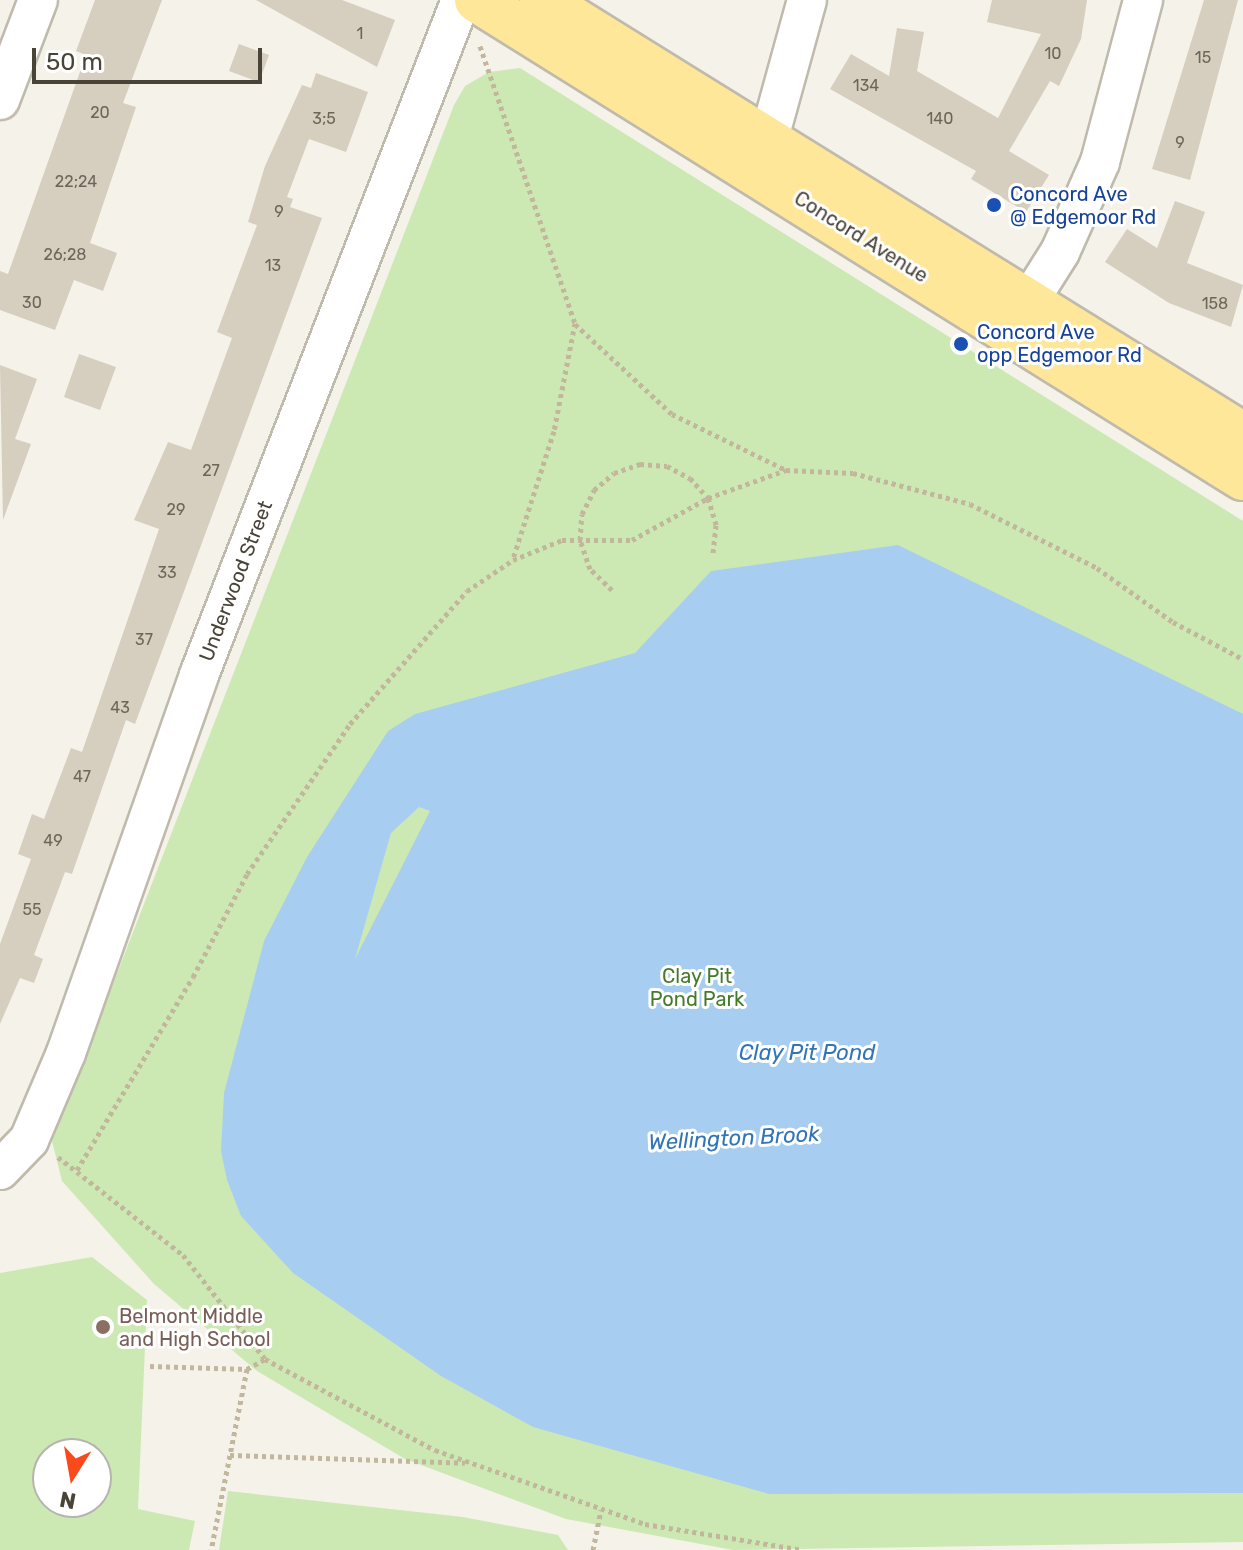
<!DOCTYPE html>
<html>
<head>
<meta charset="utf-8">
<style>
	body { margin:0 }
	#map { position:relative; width:1243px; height:1550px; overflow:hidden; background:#f5f2ea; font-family:Rubik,sans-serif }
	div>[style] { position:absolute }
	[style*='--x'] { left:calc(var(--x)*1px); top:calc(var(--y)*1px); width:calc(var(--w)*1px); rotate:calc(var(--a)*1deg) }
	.green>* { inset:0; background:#cde9b3 }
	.water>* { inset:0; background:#a7cef1 }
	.building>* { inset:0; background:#d6cebf }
	.path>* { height:5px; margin-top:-2.5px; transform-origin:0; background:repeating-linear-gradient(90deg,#c2b79d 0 4px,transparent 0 8px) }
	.roads { filter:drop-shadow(2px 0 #c0baac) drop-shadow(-2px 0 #c0baac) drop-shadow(0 2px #c0baac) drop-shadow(0 -2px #c0baac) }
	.minor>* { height:38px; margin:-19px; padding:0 19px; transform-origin:19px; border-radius:19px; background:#fff }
	.major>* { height:44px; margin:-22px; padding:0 22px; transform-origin:22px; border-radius:22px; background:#fee799 }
	.dots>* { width:22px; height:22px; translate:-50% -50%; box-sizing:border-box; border:4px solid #fff; border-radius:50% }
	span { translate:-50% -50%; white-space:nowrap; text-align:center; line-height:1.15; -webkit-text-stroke:6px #fff; paint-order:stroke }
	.number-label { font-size:16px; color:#6c665a }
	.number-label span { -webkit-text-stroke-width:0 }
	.transit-label { font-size:20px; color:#164399 }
	.left { translate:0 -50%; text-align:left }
	.street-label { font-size:20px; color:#494338 }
	.park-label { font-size:20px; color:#447b2a }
	.education-label { font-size:20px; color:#785e54 }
	.water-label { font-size:22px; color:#3075b6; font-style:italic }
	.north { position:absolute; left:32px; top:1438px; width:80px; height:80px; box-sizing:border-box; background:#fff; border:2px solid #b6b4af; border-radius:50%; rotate:191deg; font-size:22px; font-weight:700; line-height:32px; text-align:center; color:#494338 }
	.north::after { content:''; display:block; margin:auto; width:28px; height:36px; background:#fa4a1c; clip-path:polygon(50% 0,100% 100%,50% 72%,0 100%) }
	.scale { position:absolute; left:32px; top:48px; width:230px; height:36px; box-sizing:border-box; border:4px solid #494338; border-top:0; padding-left:10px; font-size:24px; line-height:28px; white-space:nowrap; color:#494338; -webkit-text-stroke:6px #fff; paint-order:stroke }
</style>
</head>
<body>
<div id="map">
	<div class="green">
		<div style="clip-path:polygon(520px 68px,1243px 521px,1243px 1542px,733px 1550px,566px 1519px,405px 1459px,257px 1371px,154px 1284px,62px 1181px,52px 1141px,454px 105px,465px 86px,489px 72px)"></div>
		<div style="clip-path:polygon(evenodd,92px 1257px,147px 1300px,138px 1509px,195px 1521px,189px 1550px,0 1550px,0 1273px,92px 1257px,48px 1454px,96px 1454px,96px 1502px,48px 1502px,48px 1454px)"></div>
		<div style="clip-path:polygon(228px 1491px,463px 1517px,558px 1535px,568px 1550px,219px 1550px)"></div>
	</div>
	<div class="water">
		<div style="clip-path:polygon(evenodd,898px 545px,1243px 714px,1243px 1493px,769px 1494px,533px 1427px,441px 1376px,293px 1273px,241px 1216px,227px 1180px,221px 1151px,224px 1093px,264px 941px,307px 857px,388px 731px,415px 714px,635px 653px,711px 571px,898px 545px,419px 807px,430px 811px,355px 959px,391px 833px,419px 807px)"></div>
	</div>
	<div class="building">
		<div style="clip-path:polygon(95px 0,162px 0,123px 103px,136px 107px,90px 243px,117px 253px,103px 291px,74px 280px,55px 330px,0 310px,0 271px,8px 274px,86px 55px,76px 51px)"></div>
		<div style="clip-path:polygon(256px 0,342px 0,395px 20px,377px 67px)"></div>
		<div style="clip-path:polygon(992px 0,1087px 0,1081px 39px,1059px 86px,1050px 81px,1009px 151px,1049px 175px,1026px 212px,971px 179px,976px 171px,830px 89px,851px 54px,889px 76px,897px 28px,924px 32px,917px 71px,998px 118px,1041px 34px,987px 22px)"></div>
		<div style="clip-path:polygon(1204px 0,1238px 0,1190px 180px,1152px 169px)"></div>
		<div style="clip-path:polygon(239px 44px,269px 55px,259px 82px,229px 71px)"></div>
		<div style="clip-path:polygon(316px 73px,368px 92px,346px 152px,309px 139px,287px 197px,293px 199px,290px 207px,322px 218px,135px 724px,126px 720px,72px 874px,65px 872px,34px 955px,43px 959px,34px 983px,20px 978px,0 1024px,0 944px,31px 859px,18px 854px,32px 814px,44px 819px,71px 748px,82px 752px,159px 529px,134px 520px,168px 442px,191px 450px,232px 338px,217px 332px,257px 225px,248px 222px,265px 166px,302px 85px,311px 88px)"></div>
		<div style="clip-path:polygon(1175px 201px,1205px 212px,1187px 263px,1243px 285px,1231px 327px,1169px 303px,1105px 262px,1127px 229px,1157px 248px)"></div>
		<div style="clip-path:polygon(79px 354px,116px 367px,100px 410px,64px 397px)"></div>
		<div style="clip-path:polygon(0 365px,37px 379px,15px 439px,31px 444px,3px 520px)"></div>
	</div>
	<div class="path">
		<div style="--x:480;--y:46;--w:293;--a:71.1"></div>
		<div style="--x:575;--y:323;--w:110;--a:101"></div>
		<div style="--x:554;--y:431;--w:134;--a:107.8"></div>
		<div style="--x:575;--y:324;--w:132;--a:42.9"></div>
		<div style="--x:672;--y:414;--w:127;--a:26.2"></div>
		<div style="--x:612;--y:590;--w:30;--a:-136"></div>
		<div style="--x:590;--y:569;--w:31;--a:-109"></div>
		<div style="--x:580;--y:540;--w:26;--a:-86"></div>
		<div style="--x:582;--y:514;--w:27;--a:-63"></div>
		<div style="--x:594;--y:490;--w:26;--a:-40"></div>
		<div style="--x:614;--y:473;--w:28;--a:-19"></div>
		<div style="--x:640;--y:464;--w:27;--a:4"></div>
		<div style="--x:667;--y:466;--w:26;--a:28"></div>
		<div style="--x:690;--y:478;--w:27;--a:48"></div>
		<div style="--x:708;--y:498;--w:28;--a:73"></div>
		<div style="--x:716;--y:525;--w:28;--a:96"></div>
		<div style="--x:58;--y:1157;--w:159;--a:38.1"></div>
		<div style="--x:183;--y:1255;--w:132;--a:51.7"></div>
		<div style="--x:265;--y:1359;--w:193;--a:28.2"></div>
		<div style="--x:435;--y:1450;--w:223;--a:19.4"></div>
		<div style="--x:645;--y:1524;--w:160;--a:9.3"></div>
		<div style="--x:77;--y:1170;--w:225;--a:-59"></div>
		<div style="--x:193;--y:977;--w:116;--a:-62.3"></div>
		<div style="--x:247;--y:874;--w:182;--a:-55.5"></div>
		<div style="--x:350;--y:724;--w:177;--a:-48.7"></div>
		<div style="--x:467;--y:591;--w:55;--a:-34"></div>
		<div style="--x:513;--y:560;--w:53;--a:-22.2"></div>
		<div style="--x:562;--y:540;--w:70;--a:0"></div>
		<div style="--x:632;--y:540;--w:87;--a:-28.9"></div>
		<div style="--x:708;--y:498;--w:83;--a:-19.7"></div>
		<div style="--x:786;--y:470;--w:67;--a:2.6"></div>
		<div style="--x:853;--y:473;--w:121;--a:14.8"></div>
		<div style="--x:970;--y:504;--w:142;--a:26.7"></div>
		<div style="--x:1097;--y:568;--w:93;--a:35.4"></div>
		<div style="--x:1173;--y:622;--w:79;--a:27.9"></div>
		<div style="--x:150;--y:1366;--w:97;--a:1.8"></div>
		<div style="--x:247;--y:1369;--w:185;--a:101.2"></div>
		<div style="--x:247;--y:1369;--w:21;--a:-29"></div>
		<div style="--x:230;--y:1455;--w:235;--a:1.9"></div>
		<div style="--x:593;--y:1550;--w:41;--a:-78.7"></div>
	</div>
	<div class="roads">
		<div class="minor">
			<div style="--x:0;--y:100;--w:107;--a:-69.2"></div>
			<div style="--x:769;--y:138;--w:143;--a:-74.6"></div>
			<div style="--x:1029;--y:301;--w:58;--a:-57.7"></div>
			<div style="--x:1060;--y:252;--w:98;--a:-66"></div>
			<div style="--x:1100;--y:162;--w:168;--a:-75.1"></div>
			<div style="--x:0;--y:1170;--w:42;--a:-46"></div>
			<div style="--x:29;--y:1140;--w:95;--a:-67"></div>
			<div style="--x:66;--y:1053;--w:401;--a:-70.6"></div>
			<div style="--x:199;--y:675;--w:724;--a:-68.79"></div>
		</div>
		<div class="major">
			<div style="--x:477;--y:0;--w:903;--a:31.97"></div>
			<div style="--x:542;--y:0;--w:825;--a:31.82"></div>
		</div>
	</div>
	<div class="dots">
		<div style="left:994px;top:205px;background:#1a4fb4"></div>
		<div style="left:961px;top:344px;background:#1a4fb4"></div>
		<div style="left:103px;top:1327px;background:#8d6e63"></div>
	</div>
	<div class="number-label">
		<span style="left:360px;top:34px">1</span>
		<span style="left:1053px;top:54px">10</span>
		<span style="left:1203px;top:58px">15</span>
		<span style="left:866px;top:86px">134</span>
		<span style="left:100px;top:113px">20</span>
		<span style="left:324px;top:119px">3;5</span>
		<span style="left:940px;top:119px">140</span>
		<span style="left:1180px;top:143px">9</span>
		<span style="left:76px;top:182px">22;24</span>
		<span style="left:279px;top:212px">9</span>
		<span style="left:65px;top:255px">26;28</span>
		<span style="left:273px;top:266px">13</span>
		<span style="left:32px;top:303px">30</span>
		<span style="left:1215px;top:304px">158</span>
		<span style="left:211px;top:471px">27</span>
		<span style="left:176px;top:510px">29</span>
		<span style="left:167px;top:573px">33</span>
		<span style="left:144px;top:640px">37</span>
		<span style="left:120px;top:708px">43</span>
		<span style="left:82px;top:777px">47</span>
		<span style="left:53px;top:841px">49</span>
		<span style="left:32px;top:910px">55</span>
	</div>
	<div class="transit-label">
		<span class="left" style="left:1010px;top:206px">Concord Ave<br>@ Edgemoor Rd</span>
		<span class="left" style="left:977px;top:344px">Concord Ave<br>opp Edgemoor Rd</span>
	</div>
	<div class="street-label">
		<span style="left:861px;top:237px;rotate:32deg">Concord Avenue</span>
		<span style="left:236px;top:581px;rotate:-69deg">Underwood Street</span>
	</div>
	<div class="park-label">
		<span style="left:697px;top:988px">Clay Pit<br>Pond Park</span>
	</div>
	<div class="education-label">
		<span class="left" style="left:119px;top:1328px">Belmont Middle<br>and High School</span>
	</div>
	<div class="water-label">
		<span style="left:807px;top:1053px">Clay Pit Pond</span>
		<span style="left:734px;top:1138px;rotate:-3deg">Wellington Brook</span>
	</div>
	<div class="north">N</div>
	<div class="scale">50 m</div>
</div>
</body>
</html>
